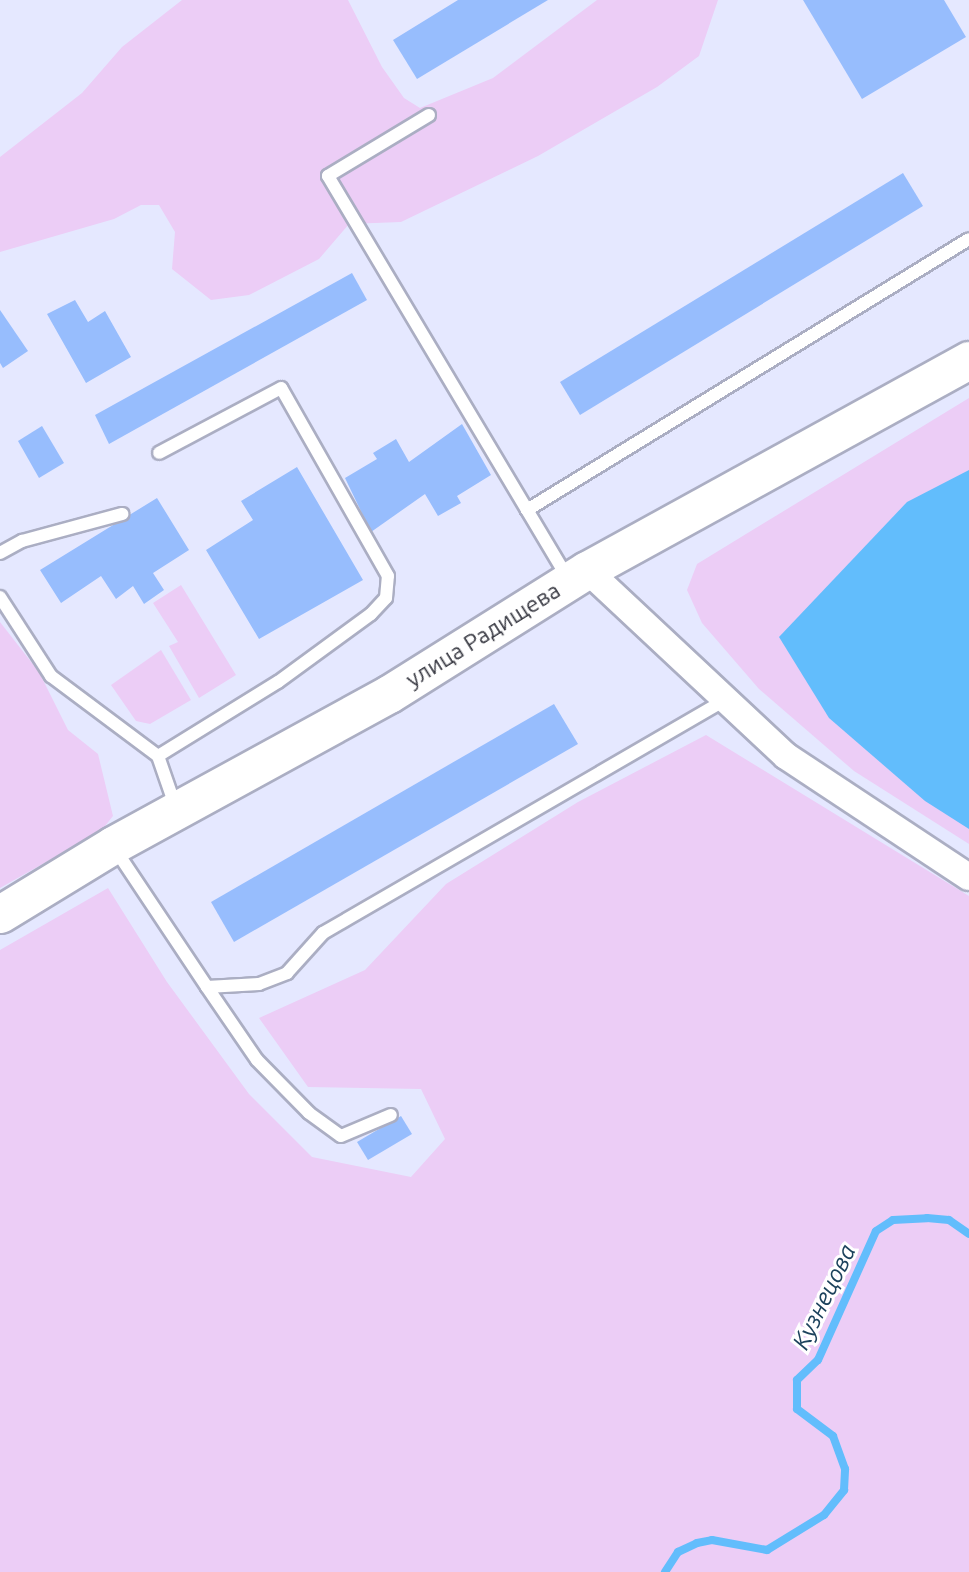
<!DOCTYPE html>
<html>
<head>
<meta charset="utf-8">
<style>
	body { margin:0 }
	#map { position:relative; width:969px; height:1572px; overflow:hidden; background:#e5e8ff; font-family:Ubuntu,sans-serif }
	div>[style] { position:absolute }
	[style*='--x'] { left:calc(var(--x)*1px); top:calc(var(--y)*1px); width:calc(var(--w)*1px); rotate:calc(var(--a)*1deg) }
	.green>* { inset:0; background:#eccdf6 }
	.water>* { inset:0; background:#62bdfc }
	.stream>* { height:8px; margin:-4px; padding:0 4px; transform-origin:4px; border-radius:4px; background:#62bdfc }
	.building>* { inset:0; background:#97bdfd }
	.roads { filter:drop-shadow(2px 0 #abaec3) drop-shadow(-2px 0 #abaec3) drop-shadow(0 2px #abaec3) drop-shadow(0 -2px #abaec3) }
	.lane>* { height:12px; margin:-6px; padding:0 6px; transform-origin:6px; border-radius:6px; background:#fff }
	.street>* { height:26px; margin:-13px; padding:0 13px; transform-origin:13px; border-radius:13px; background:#fff }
	.secondary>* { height:37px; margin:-18.5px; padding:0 18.5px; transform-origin:18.5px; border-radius:18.5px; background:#fff }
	span { translate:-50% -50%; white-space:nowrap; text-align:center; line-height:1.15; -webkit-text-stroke:6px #fff; paint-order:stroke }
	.street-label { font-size:23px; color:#373841 }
	.water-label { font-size:24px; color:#1d435d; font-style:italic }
</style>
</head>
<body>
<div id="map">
	<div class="green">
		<div style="clip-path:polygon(182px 0,348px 0,382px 67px,404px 98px,420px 108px,493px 78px,597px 0,718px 0,699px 56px,657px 87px,538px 156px,401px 222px,349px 224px,319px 259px,249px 295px,211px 300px,172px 269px,175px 232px,159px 205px,141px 205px,114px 219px,0 252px,0 157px,82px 93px,122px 47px)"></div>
		<div style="clip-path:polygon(969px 398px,969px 844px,854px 771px,759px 689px,702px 623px,687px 590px,697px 564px)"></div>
		<div style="clip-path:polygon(181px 585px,236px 675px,199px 698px,169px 646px,178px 642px,153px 603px)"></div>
		<div style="clip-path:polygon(0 622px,39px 672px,68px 730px,98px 754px,113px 816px,101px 831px,0 888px)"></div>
		<div style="clip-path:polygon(161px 650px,191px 700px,150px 724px,136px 721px,111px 685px)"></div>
		<div style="clip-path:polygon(706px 735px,969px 896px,969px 1572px,0 1572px,0 950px,108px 888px,167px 982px,249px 1094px,312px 1157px,411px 1177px,445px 1139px,421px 1089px,308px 1087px,259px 1018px,365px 970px,446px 884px,578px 802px)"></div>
	</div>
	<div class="water">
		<div style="clip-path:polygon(969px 470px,969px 829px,925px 801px,829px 718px,779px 637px,907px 502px)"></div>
	</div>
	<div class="stream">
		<div style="--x:665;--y:1572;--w:24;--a:-57"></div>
		<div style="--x:678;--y:1552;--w:21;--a:-25"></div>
		<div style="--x:697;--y:1543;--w:15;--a:-11"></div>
		<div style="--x:712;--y:1540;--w:56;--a:10.3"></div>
		<div style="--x:767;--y:1550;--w:67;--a:-31.6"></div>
		<div style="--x:824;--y:1515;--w:32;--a:-51"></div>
		<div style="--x:844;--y:1490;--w:21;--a:-87"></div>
		<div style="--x:845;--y:1469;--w:35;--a:-110"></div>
		<div style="--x:833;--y:1436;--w:45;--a:-143.1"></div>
		<div style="--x:797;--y:1409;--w:29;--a:-90"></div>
		<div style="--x:797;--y:1380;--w:29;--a:-44"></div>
		<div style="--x:818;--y:1360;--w:141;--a:-65.8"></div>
		<div style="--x:876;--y:1231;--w:20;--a:-33"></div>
		<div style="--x:893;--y:1220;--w:34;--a:-3"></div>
		<div style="--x:927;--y:1218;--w:22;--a:5"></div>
		<div style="--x:949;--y:1220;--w:24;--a:35"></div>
	</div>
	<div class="building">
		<div style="clip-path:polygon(458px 0,548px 0,417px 79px,393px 40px)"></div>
		<div style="clip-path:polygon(803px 0,944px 0,966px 37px,862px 99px)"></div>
		<div style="clip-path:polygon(903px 173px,923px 206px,580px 415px,560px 382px)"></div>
		<div style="clip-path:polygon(352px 273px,367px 300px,109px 444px,95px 415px)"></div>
		<div style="clip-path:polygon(75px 300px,88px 322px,105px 311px,131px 357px,86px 383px,47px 314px)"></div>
		<div style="clip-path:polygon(0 310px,28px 351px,3px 368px,0 363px)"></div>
		<div style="clip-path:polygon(462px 424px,491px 475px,457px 496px,461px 503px,438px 516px,425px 494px,371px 532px,345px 478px,377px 459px,373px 453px,396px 439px,409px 462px)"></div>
		<div style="clip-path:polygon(42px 426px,64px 463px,39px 478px,18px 441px)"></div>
		<div style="clip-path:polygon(297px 467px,363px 580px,259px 639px,206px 550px,253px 520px,241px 501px)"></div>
		<div style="clip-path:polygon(157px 498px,189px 550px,153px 573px,164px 590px,144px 604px,133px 586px,116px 599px,101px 576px,61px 603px,40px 570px)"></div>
		<div style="clip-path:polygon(554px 704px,578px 744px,234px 942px,211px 902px)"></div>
		<div style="clip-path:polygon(401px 1116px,412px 1134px,368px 1160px,357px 1142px)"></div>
	</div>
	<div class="roads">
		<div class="lane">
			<div style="--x:429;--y:115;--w:118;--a:148.9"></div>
			<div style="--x:328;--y:176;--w:467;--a:59.2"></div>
			<div style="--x:527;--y:510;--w:518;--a:-31.51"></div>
			<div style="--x:0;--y:553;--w:25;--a:-29"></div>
			<div style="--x:22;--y:541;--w:104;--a:-15.1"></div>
			<div style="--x:0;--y:597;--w:94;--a:57.2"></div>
			<div style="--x:51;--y:676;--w:134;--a:36.8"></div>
			<div style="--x:158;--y:756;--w:55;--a:70.9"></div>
			<div style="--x:158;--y:756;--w:141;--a:-31.7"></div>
			<div style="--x:278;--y:682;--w:115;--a:-36.2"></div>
			<div style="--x:371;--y:614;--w:22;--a:-47"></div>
			<div style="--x:386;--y:598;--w:22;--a:-85"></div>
			<div style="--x:388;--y:576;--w:216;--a:-119.6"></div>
			<div style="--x:281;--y:388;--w:138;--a:152"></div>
			<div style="--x:113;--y:846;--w:169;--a:56.3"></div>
			<div style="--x:207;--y:987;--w:52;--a:-3.3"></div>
			<div style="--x:259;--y:984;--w:30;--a:-21"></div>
			<div style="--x:287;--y:973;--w:54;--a:-48"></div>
			<div style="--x:323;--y:933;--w:465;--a:-30.1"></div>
			<div style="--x:207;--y:987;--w:88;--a:55.6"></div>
			<div style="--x:257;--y:1060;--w:74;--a:45.5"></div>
			<div style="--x:309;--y:1113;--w:39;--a:36"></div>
			<div style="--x:341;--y:1136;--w:54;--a:-22.8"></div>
		</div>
		<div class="street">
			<div style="--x:587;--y:570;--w:272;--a:43.1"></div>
			<div style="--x:786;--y:756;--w:219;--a:33.5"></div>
		</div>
		<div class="secondary">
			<div style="--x:0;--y:914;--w:132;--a:-31.4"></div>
			<div style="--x:113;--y:845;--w:315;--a:-28.7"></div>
			<div style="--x:389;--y:694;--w:234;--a:-32.1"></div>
			<div style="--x:587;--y:570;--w:436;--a:-28.8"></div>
		</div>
	</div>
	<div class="street-label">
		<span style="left:483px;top:635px;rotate:-32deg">улица Радищева</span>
	</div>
	<div class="water-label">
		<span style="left:824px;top:1297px;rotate:-64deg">Кузнецова</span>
	</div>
</div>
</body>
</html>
